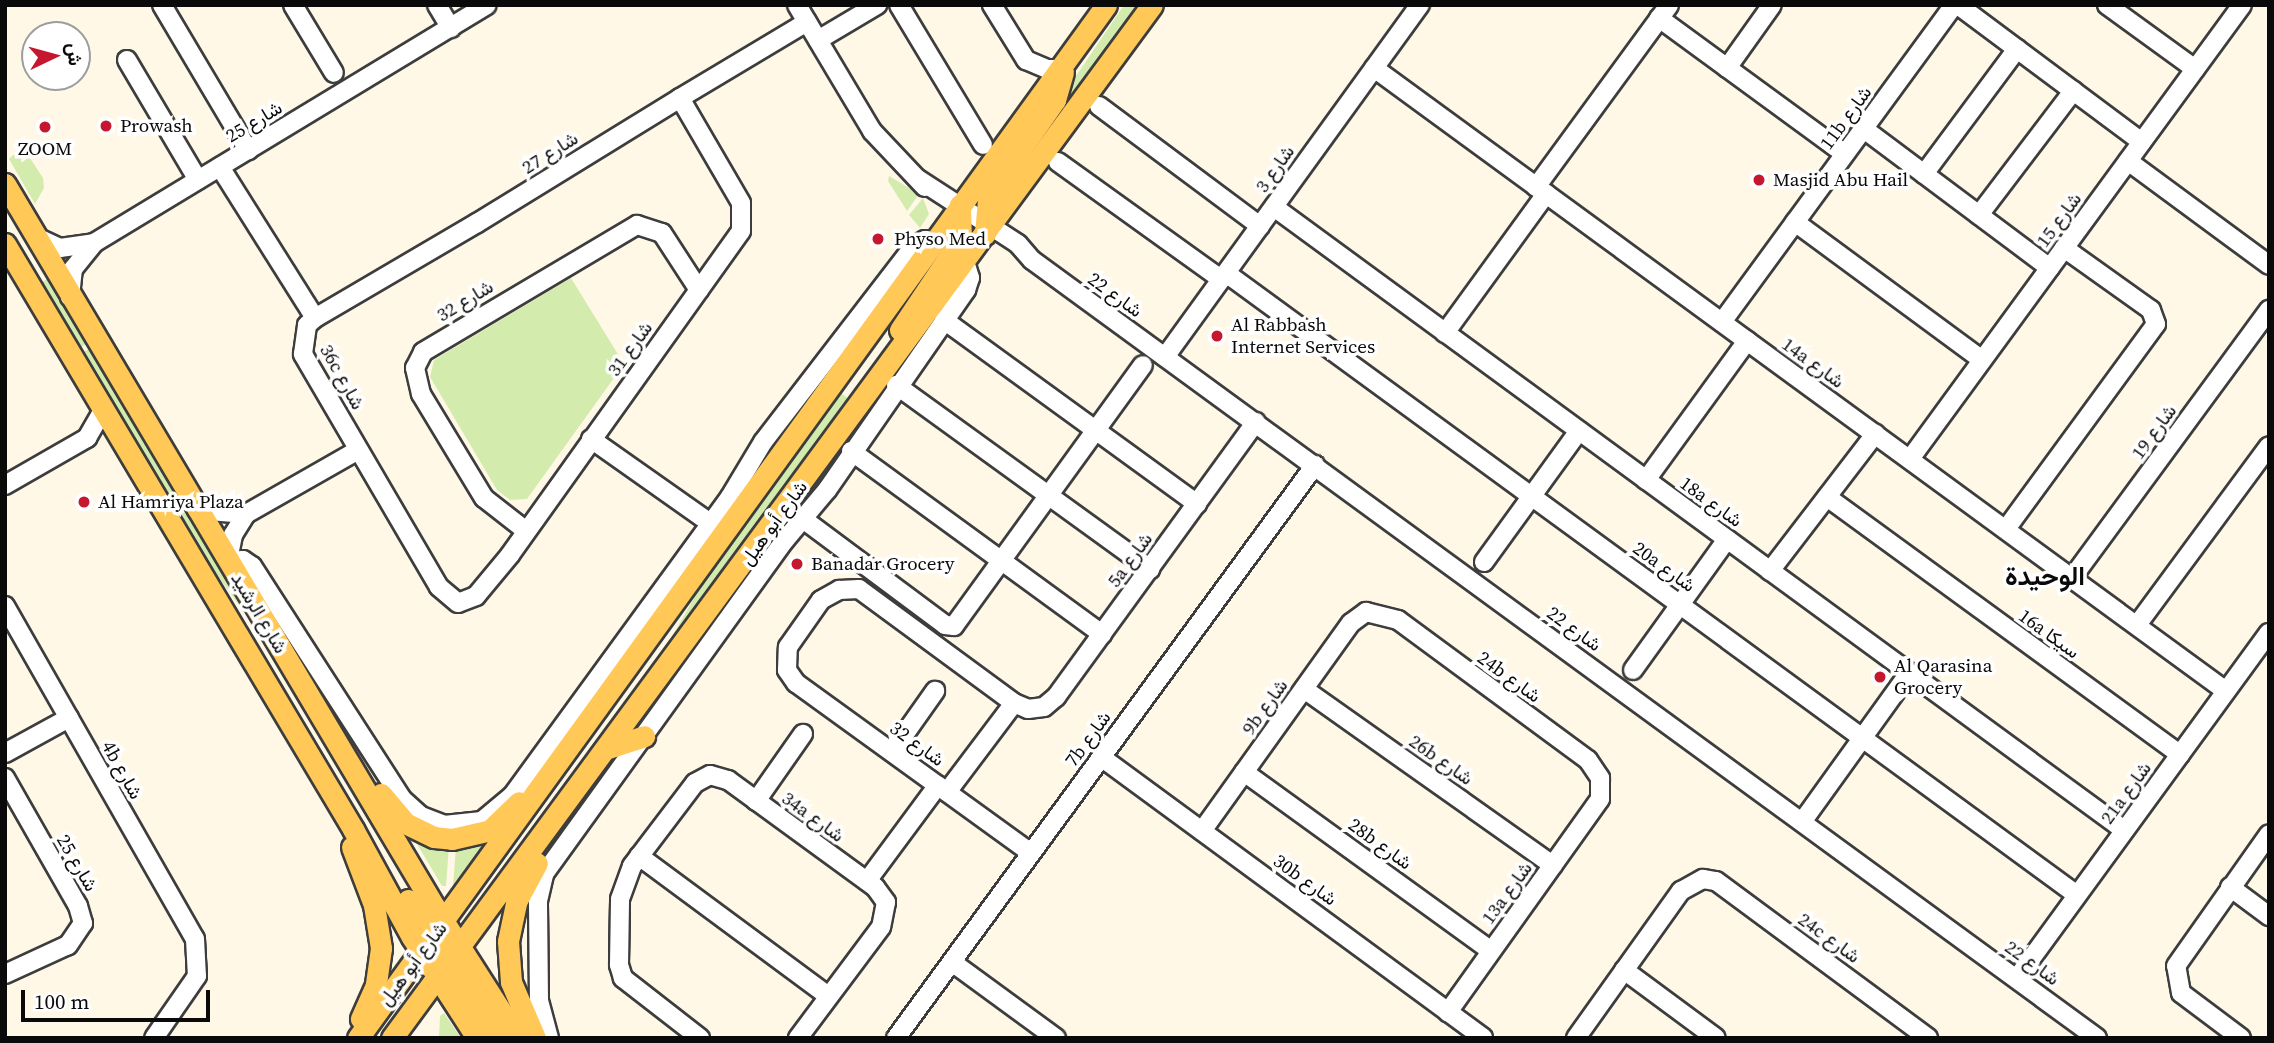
<!DOCTYPE html>
<html>
<head>
<meta charset="utf-8">
<style>
	body { margin:0 }
	#map { position:relative; width:2274px; height:1043px; overflow:hidden; background:#fff8e7; font-family:"Source Serif 4",Vazirmatn,serif }
	div>[style] { position:absolute }
	[style*='--x'] { left:calc(var(--x)*1px); top:calc(var(--y)*1px); width:calc(var(--w)*1px); rotate:calc(var(--a)*1deg) }
	.green>* { inset:0; background:#d3ecae }
	.roads { filter:drop-shadow(2px 0 #3d3d3d) drop-shadow(-2px 0 #3d3d3d) drop-shadow(0 2px #3d3d3d) drop-shadow(0 -2px #3d3d3d) }
	.minor>* { height:18px; margin:-9px; padding:0 9px; transform-origin:9px; border-radius:9px; background:#fff }
	.major>* { height:21px; margin:-10.5px; padding:0 10.5px; transform-origin:10.5px; border-radius:10.5px; background:#ffc857 }
	.dots>* { width:19px; height:19px; translate:-50% -50%; box-sizing:border-box; border:4px solid #fff; border-radius:50% }
	span { translate:-50% -50%; white-space:nowrap; text-align:center; line-height:1.15; -webkit-text-stroke:7px #fff; paint-order:stroke }
	.street-label { font-size:19px; color:#0a0a0a }
	.poi-label { font-size:19px; color:#0a0a0a }
	.left { translate:0 -50%; text-align:left }
	.district-label { font-size:26px; color:#0a0a0a; font-weight:700 }
	.frame { position:absolute; inset:0; border:7px solid #0a0a0a; pointer-events:none }
	.north { position:absolute; left:21px; top:21px; width:70px; height:70px; box-sizing:border-box; background:#fff; border:2px solid #9d9d9d; border-radius:50%; rotate:85deg; font-size:19px; font-weight:700; line-height:28px; text-align:center; color:#0a0a0a }
	.north::after { content:''; display:block; margin:auto; width:24px; height:32px; background:#c5172e; clip-path:polygon(50% 0,100% 100%,50% 72%,0 100%) }
	.scale { position:absolute; left:21px; top:990px; width:189px; height:32px; box-sizing:border-box; border:4px solid #0a0a0a; border-top:0; padding-left:9px; font-size:21px; line-height:24px; white-space:nowrap; color:#0a0a0a; -webkit-text-stroke:5px #fff; paint-order:stroke }
</style>
</head>
<body>
<div id="map">
	<div class="green">
		<div style="clip-path:polygon(1124px 5px,1138px 5px,1009px 184px,1005px 181px)"></div>
		<div style="clip-path:polygon(13px 155px,30px 158px,43px 178px,44px 188px,35px 204px,9px 159px)"></div>
		<div style="clip-path:polygon(889px 176px,919px 194px,907px 211px,888px 181px)"></div>
		<div style="clip-path:polygon(923px 198px,929px 214px,920px 228px,909px 215px)"></div>
		<div style="clip-path:polygon(49px 278px,88px 343px,79px 348px,40px 283px)"></div>
		<div style="clip-path:polygon(571px 278px,624px 364px,527px 499px,510px 500px,497px 490px,430px 377px,434px 360px)"></div>
		<div style="clip-path:polygon(91px 348px,258px 629px,257px 630px,212px 568px,81px 353px)"></div>
		<div style="clip-path:polygon(840px 392px,849px 399px,743px 552px,658px 661px,710px 570px)"></div>
		<div style="clip-path:polygon(492px 838px,464px 870px,465px 877px,457px 888px,453px 886px,456px 846px)"></div>
		<div style="clip-path:polygon(414px 839px,449px 846px,446px 886px,442px 886px)"></div>
		<div style="clip-path:polygon(444px 1013px,461px 1038px,439px 1038px,440px 1016px)"></div>
	</div>
	<div class="roads">
		<div class="minor">
			<div style="--x:162;--y:5;--w:169;--a:59.3"></div>
			<div style="--x:293;--y:5;--w:79;--a:58.9"></div>
			<div style="--x:437;--y:5;--w:27;--a:59"></div>
			<div style="--x:797;--y:5;--w:147;--a:59.2"></div>
			<div style="--x:872;--y:131;--w:77;--a:46.6"></div>
			<div style="--x:899;--y:5;--w:163;--a:59"></div>
			<div style="--x:992;--y:5;--w:65;--a:58.3"></div>
			<div style="--x:1026;--y:60;--w:23;--a:23"></div>
			<div style="--x:1047;--y:69;--w:13;--a:0"></div>
			<div style="--x:1958;--y:5;--w:229;--a:36.7"></div>
			<div style="--x:2107;--y:5;--w:109;--a:36"></div>
			<div style="--x:1659;--y:18;--w:230;--a:36.2"></div>
			<div style="--x:818;--y:40;--w:69;--a:-30.7"></div>
			<div style="--x:127;--y:60;--w:139;--a:59.4"></div>
			<div style="--x:1374;--y:68;--w:1055;--a:36.18"></div>
			<div style="--x:1727;--y:68;--w:77;--a:-54.5"></div>
			<div style="--x:680;--y:98;--w:121;--a:59.8"></div>
			<div style="--x:741;--y:203;--w:28;--a:90"></div>
			<div style="--x:741;--y:231;--w:398;--a:125.5"></div>
			<div style="--x:510;--y:555;--w:53;--a:129.7"></div>
			<div style="--x:476;--y:596;--w:19;--a:159"></div>
			<div style="--x:458;--y:603;--w:25;--a:-140"></div>
			<div style="--x:439;--y:587;--w:270;--a:-120.3"></div>
			<div style="--x:303;--y:354;--w:29;--a:-82"></div>
			<div style="--x:307;--y:325;--w:11;--a:-41"></div>
			<div style="--x:315;--y:318;--w:188;--a:-30.4"></div>
			<div style="--x:477;--y:223;--w:238;--a:-31.6"></div>
			<div style="--x:680;--y:98;--w:148;--a:-30.9"></div>
			<div style="--x:1099;--y:106;--w:201;--a:36.7"></div>
			<div style="--x:1864;--y:129;--w:232;--a:36.8"></div>
			<div style="--x:2128;--y:161;--w:175;--a:36.4"></div>
			<div style="--x:1058;--y:162;--w:201;--a:35.7"></div>
			<div style="--x:220;--y:167;--w:178;--a:57.8"></div>
			<div style="--x:1924;--y:174;--w:156;--a:-53.4"></div>
			<div style="--x:918;--y:179;--w:119;--a:33"></div>
			<div style="--x:1018;--y:244;--w:21;--a:49"></div>
			<div style="--x:1032;--y:260;--w:1319;--a:36.15"></div>
			<div style="--x:1536;--y:187;--w:225;--a:-53.8"></div>
			<div style="--x:1274;--y:207;--w:1054;--a:36.24"></div>
			<div style="--x:1979;--y:215;--w:156;--a:-52.8"></div>
			<div style="--x:1795;--y:222;--w:232;--a:36.4"></div>
			<div style="--x:36;--y:237;--w:26;--a:25"></div>
			<div style="--x:60;--y:248;--w:34;--a:-8"></div>
			<div style="--x:94;--y:243;--w:459;--a:-31.2"></div>
			<div style="--x:1226;--y:273;--w:1054;--a:36.16"></div>
			<div style="--x:70;--y:297;--w:28;--a:-84"></div>
			<div style="--x:73;--y:269;--w:33;--a:-51"></div>
			<div style="--x:944;--y:320;--w:313;--a:36"></div>
			<div style="--x:1722;--y:322;--w:393;--a:-53.8"></div>
			<div style="--x:1445;--y:333;--w:172;--a:-54"></div>
			<div style="--x:1165;--y:357;--w:435;--a:-54.1"></div>
			<div style="--x:896;--y:385;--w:314;--a:35.9"></div>
			<div style="--x:591;--y:439;--w:146;--a:35.2"></div>
			<div style="--x:851;--y:451;--w:311;--a:36.1"></div>
			<div style="--x:1910;--y:459;--w:562;--a:-53.82"></div>
			<div style="--x:1646;--y:480;--w:172;--a:-54"></div>
			<div style="--x:5;--y:485;--w:95;--a:-29.8"></div>
			<div style="--x:87;--y:438;--w:34;--a:-60"></div>
			<div style="--x:1827;--y:497;--w:437;--a:36.1"></div>
			<div style="--x:197;--y:510;--w:49;--a:4.7"></div>
			<div style="--x:246;--y:514;--w:129;--a:-29.7"></div>
			<div style="--x:246;--y:514;--w:25;--a:122"></div>
			<div style="--x:233;--y:535;--w:26;--a:101"></div>
			<div style="--x:228;--y:561;--w:15;--a:-4"></div>
			<div style="--x:243;--y:560;--w:11;--a:34"></div>
			<div style="--x:252;--y:566;--w:277;--a:57.2"></div>
			<div style="--x:402;--y:799;--w:25;--a:42"></div>
			<div style="--x:421;--y:816;--w:25;--a:21"></div>
			<div style="--x:444;--y:825;--w:38;--a:-6"></div>
			<div style="--x:482;--y:821;--w:39;--a:-40"></div>
			<div style="--x:512;--y:796;--w:370;--a:-53.9"></div>
			<div style="--x:730;--y:497;--w:64;--a:-59"></div>
			<div style="--x:763;--y:442;--w:246;--a:-52.4"></div>
			<div style="--x:913;--y:247;--w:14;--a:-30"></div>
			<div style="--x:925;--y:240;--w:11;--a:5"></div>
			<div style="--x:803;--y:519;--w:177;--a:36.7"></div>
			<div style="--x:945;--y:625;--w:9;--a:6"></div>
			<div style="--x:954;--y:626;--w:322;--a:-54.1"></div>
			<div style="--x:2006;--y:529;--w:254;--a:-53.8"></div>
			<div style="--x:2156;--y:324;--w:15;--a:-110"></div>
			<div style="--x:2151;--y:310;--w:107;--a:-144.5"></div>
			<div style="--x:525;--y:530;--w:52;--a:-142"></div>
			<div style="--x:484;--y:498;--w:122;--a:-121.2"></div>
			<div style="--x:421;--y:394;--w:27;--a:-103"></div>
			<div style="--x:415;--y:368;--w:18;--a:-63"></div>
			<div style="--x:423;--y:352;--w:249;--a:-30.7"></div>
			<div style="--x:637;--y:225;--w:26;--a:18"></div>
			<div style="--x:662;--y:233;--w:68;--a:57"></div>
			<div style="--x:1484;--y:562;--w:162;--a:-54.1"></div>
			<div style="--x:1770;--y:571;--w:173;--a:-52.5"></div>
			<div style="--x:2072;--y:578;--w:333;--a:-53.7"></div>
			<div style="--x:5;--y:606;--w:383;--a:60.3"></div>
			<div style="--x:195;--y:939;--w:37;--a:87"></div>
			<div style="--x:197;--y:976;--w:75;--a:124.7"></div>
			<div style="--x:2137;--y:625;--w:222;--a:-53.6"></div>
			<div style="--x:1633;--y:670;--w:161;--a:-54.3"></div>
			<div style="--x:1304;--y:689;--w:305;--a:35.3"></div>
			<div style="--x:892;--y:752;--w:75;--a:-54.8"></div>
			<div style="--x:5;--y:753;--w:73;--a:-28.7"></div>
			<div style="--x:1101;--y:757;--w:474;--a:36.3"></div>
			<div style="--x:1244;--y:772;--w:305;--a:35.9"></div>
			<div style="--x:5;--y:778;--w:147;--a:60.3"></div>
			<div style="--x:78;--y:906;--w:18;--a:74"></div>
			<div style="--x:83;--y:923;--w:27;--a:124"></div>
			<div style="--x:68;--y:945;--w:69;--a:155.3"></div>
			<div style="--x:947;--y:792;--w:111;--a:-53"></div>
			<div style="--x:756;--y:801;--w:82;--a:-55"></div>
			<div style="--x:1802;--y:822;--w:183;--a:-54.3"></div>
			<div style="--x:1202;--y:831;--w:256;--a:-54.4"></div>
			<div style="--x:1351;--y:623;--w:19;--a:-36"></div>
			<div style="--x:1366;--y:612;--w:33;--a:14"></div>
			<div style="--x:1398;--y:620;--w:236;--a:36.4"></div>
			<div style="--x:1588;--y:760;--w:22;--a:56"></div>
			<div style="--x:1600;--y:778;--w:21;--a:90"></div>
			<div style="--x:1600;--y:799;--w:262;--a:125.5"></div>
			<div style="--x:1031;--y:853;--w:290;--a:-144.1"></div>
			<div style="--x:796;--y:683;--w:16;--a:-125"></div>
			<div style="--x:787;--y:670;--w:23;--a:-88"></div>
			<div style="--x:788;--y:647;--w:57;--a:-54.9"></div>
			<div style="--x:821;--y:600;--w:21;--a:-29"></div>
			<div style="--x:839;--y:590;--w:20;--a:-3"></div>
			<div style="--x:859;--y:589;--w:192;--a:36.3"></div>
			<div style="--x:1014;--y:703;--w:15;--a:23"></div>
			<div style="--x:1028;--y:709;--w:16;--a:-7"></div>
			<div style="--x:1044;--y:707;--w:16;--a:-40"></div>
			<div style="--x:1056;--y:697;--w:340;--a:-54"></div>
			<div style="--x:639;--y:856;--w:235;--a:36.5"></div>
			<div style="--x:867;--y:881;--w:119;--a:-53.5"></div>
			<div style="--x:2230;--y:887;--w:49;--a:36.6"></div>
			<div style="--x:952;--y:962;--w:129;--a:36.2"></div>
			<div style="--x:1624;--y:970;--w:114;--a:36.5"></div>
			<div style="--x:2017;--y:978;--w:427;--a:-53.9"></div>
			<div style="--x:549;--y:1038;--w:39;--a:-105"></div>
			<div style="--x:539;--y:1000;--w:99;--a:-90.6"></div>
			<div style="--x:538;--y:901;--w:28;--a:-77"></div>
			<div style="--x:544;--y:874;--w:412;--a:-54.2"></div>
			<div style="--x:785;--y:540;--w:65;--a:-50"></div>
			<div style="--x:827;--y:490;--w:244;--a:-55.2"></div>
			<div style="--x:966;--y:290;--w:13;--a:-72"></div>
			<div style="--x:970;--y:278;--w:17;--a:-107"></div>
			<div style="--x:700;--y:1038;--w:98;--a:-142.1"></div>
			<div style="--x:623;--y:978;--w:14;--a:-107"></div>
			<div style="--x:619;--y:965;--w:66;--a:-89.1"></div>
			<div style="--x:620;--y:899;--w:35;--a:-70"></div>
			<div style="--x:632;--y:866;--w:104;--a:-52.8"></div>
			<div style="--x:695;--y:783;--w:17;--a:-28"></div>
			<div style="--x:710;--y:775;--w:19;--a:16"></div>
			<div style="--x:728;--y:780;--w:182;--a:36.1"></div>
			<div style="--x:875;--y:887;--w:19;--a:54"></div>
			<div style="--x:886;--y:902;--w:25;--a:101"></div>
			<div style="--x:881;--y:927;--w:139;--a:126.8"></div>
			<div style="--x:896;--y:1038;--w:710;--a:-53.82"></div>
			<div style="--x:1576;--y:1038;--w:181;--a:-54.5"></div>
			<div style="--x:1681;--y:891;--w:25;--a:-29"></div>
			<div style="--x:1703;--y:879;--w:13;--a:9"></div>
			<div style="--x:1716;--y:881;--w:264;--a:36.5"></div>
			<div style="--x:2241;--y:1038;--w:75;--a:-143.1"></div>
			<div style="--x:2181;--y:993;--w:27;--a:-100"></div>
			<div style="--x:2176;--y:966;--w:161;--a:-54.8"></div>
		</div>
		<div class="major">
			<div style="--x:5;--y:184;--w:842;--a:59.29"></div>
			<div style="--x:435;--y:908;--w:154;--a:57.4"></div>
			<div style="--x:985;--y:234;--w:38;--a:-85"></div>
			<div style="--x:988;--y:196;--w:117;--a:-55.1"></div>
			<div style="--x:1055;--y:100;--w:29;--a:-74"></div>
			<div style="--x:5;--y:244;--w:681;--a:59.25"></div>
			<div style="--x:353;--y:829;--w:123;--a:61.4"></div>
			<div style="--x:412;--y:937;--w:120;--a:57.2"></div>
			<div style="--x:900;--y:330;--w:110;--a:-56.2"></div>
			<div style="--x:961;--y:239;--w:34;--a:-92"></div>
			<div style="--x:608;--y:748;--w:38;--a:-18"></div>
			<div style="--x:381;--y:794;--w:38;--a:50"></div>
			<div style="--x:405;--y:823;--w:32;--a:26"></div>
			<div style="--x:434;--y:837;--w:18;--a:6"></div>
			<div style="--x:452;--y:839;--w:39;--a:-13"></div>
			<div style="--x:490;--y:830;--w:40;--a:-44"></div>
			<div style="--x:352;--y:847;--w:62;--a:69.2"></div>
			<div style="--x:374;--y:905;--w:44;--a:80.8"></div>
			<div style="--x:381;--y:948;--w:37;--a:98"></div>
			<div style="--x:376;--y:985;--w:37;--a:114"></div>
			<div style="--x:408;--y:900;--w:164;--a:57.2"></div>
			<div style="--x:358;--y:1038;--w:1275;--a:-54.09"></div>
			<div style="--x:392;--y:1038;--w:1282;--a:-53.66"></div>
			<div style="--x:535;--y:1038;--w:61;--a:-113.2"></div>
			<div style="--x:511;--y:982;--w:41;--a:-94.2"></div>
			<div style="--x:508;--y:941;--w:40;--a:-78"></div>
			<div style="--x:516;--y:902;--w:44;--a:-61.7"></div>
		</div>
	</div>
	<div class="dots">
		<div style="left:106px;top:126px;background:#c5172e"></div>
		<div style="left:45px;top:127px;background:#c5172e"></div>
		<div style="left:1759px;top:180px;background:#c5172e"></div>
		<div style="left:878px;top:239px;background:#c5172e"></div>
		<div style="left:1217px;top:336px;background:#c5172e"></div>
		<div style="left:84px;top:502px;background:#c5172e"></div>
		<div style="left:797px;top:564px;background:#c5172e"></div>
		<div style="left:1880px;top:677px;background:#c5172e"></div>
	</div>
	<div class="street-label">
		<span style="left:1846px;top:118px;rotate:-54deg">11b شارع</span>
		<span style="left:254px;top:122px;rotate:-31deg">شارع 25</span>
		<span style="left:550px;top:153px;rotate:-32deg">شارع 27</span>
		<span style="left:1275px;top:169px;rotate:-55deg">شارع 3</span>
		<span style="left:2059px;top:220px;rotate:-54deg">شارع 15</span>
		<span style="left:1115px;top:295px;rotate:36deg">شارع 22</span>
		<span style="left:465px;top:301px;rotate:-31deg">شارع 32</span>
		<span style="left:630px;top:349px;rotate:-54deg">شارع 31</span>
		<span style="left:1813px;top:363px;rotate:36deg">14a شارع</span>
		<span style="left:342px;top:377px;rotate:61deg">36c شارع</span>
		<span style="left:2154px;top:432px;rotate:-54deg">شارع 19</span>
		<span style="left:1711px;top:502px;rotate:36deg">18a شارع</span>
		<span style="left:774px;top:523px;rotate:-54deg">شارع أبو هيل</span>
		<span style="left:1130px;top:560px;rotate:-54deg">5a شارع</span>
		<span style="left:1664px;top:567px;rotate:36deg">20a شارع</span>
		<span style="left:259px;top:613px;rotate:59deg">شارع الرشيد</span>
		<span style="left:1574px;top:629px;rotate:36deg">شارع 22</span>
		<span style="left:2049px;top:634px;rotate:36deg">16a سيكا</span>
		<span style="left:1509px;top:677px;rotate:36deg">24b شارع</span>
		<span style="left:1265px;top:707px;rotate:-54deg">9b شارع</span>
		<span style="left:1088px;top:739px;rotate:-54deg">7b شارع</span>
		<span style="left:917px;top:744px;rotate:36deg">شارع 32</span>
		<span style="left:1441px;top:760px;rotate:35deg">26b شارع</span>
		<span style="left:122px;top:770px;rotate:61deg">4b شارع</span>
		<span style="left:2126px;top:793px;rotate:-54deg">21a شارع</span>
		<span style="left:813px;top:817px;rotate:36deg">34a شارع</span>
		<span style="left:1380px;top:844px;rotate:36deg">28b شارع</span>
		<span style="left:77px;top:863px;rotate:60deg">شارع 25</span>
		<span style="left:1305px;top:880px;rotate:36deg">30b شارع</span>
		<span style="left:1507px;top:893px;rotate:-54deg">13a شارع</span>
		<span style="left:1829px;top:938px;rotate:36deg">24c شارع</span>
		<span style="left:2032px;top:963px;rotate:36deg">شارع 22</span>
		<span style="left:413px;top:964px;rotate:-53deg">شارع أبو هيل</span>
	</div>
	<div class="poi-label">
		<span class="left" style="left:120px;top:126px">Prowash</span>
		<span style="left:45px;top:149px">ZOOM</span>
		<span class="left" style="left:1773px;top:180px">Masjid Abu Hail</span>
		<span class="left" style="left:894px;top:239px">Physo Med</span>
		<span class="left" style="left:1231px;top:336px">Al Rabbash<br>Internet Services</span>
		<span class="left" style="left:98px;top:502px">Al Hamriya Plaza</span>
		<span class="left" style="left:811px;top:564px">Banadar Grocery</span>
		<span class="left" style="left:1894px;top:677px">Al Qarasina<br>Grocery</span>
	</div>
	<div class="district-label">
		<span style="left:2045px;top:577px">الوحيدة</span>
	</div>
	<div class="frame"></div>
	<div class="north">ش</div>
	<div class="scale">100 m</div>
</div>
</body>
</html>
